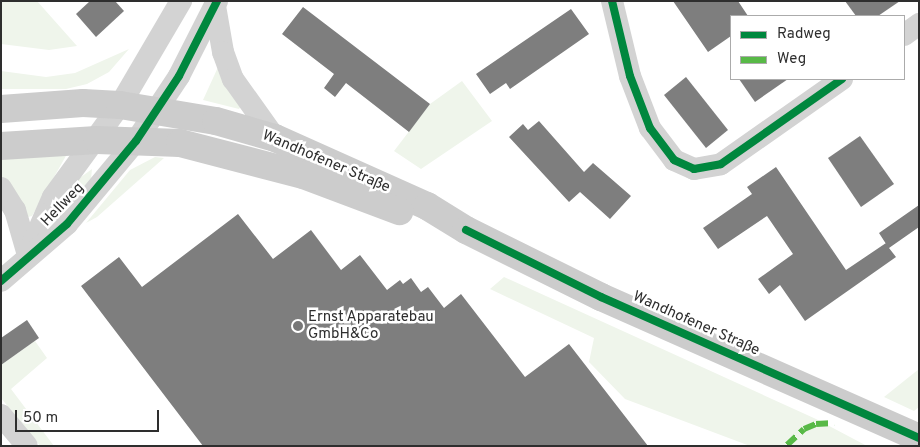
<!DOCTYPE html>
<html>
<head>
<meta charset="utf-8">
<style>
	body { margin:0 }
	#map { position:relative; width:920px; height:447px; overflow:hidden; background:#fff; font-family:Overpass,sans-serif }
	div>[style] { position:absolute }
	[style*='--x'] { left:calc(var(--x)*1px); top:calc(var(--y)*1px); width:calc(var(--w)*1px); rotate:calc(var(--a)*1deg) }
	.green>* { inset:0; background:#eff5eb }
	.building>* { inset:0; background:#7e7e7e }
	.street>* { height:22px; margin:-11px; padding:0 11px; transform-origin:11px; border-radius:11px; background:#d3d3d3 }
	.secondary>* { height:28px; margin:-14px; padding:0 14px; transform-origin:14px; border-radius:14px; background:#ccc }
	.quiet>* { height:6px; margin-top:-3px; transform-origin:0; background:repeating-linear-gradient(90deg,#58b947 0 12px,transparent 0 18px) }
	.cycleway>* { height:8px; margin:-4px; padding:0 4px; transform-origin:4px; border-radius:4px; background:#00873e }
	.dots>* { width:14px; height:14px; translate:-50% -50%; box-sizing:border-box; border:2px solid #fff; border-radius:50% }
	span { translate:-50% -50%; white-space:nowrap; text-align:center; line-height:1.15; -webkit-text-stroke:5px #fff; paint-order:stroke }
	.street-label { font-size:15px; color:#2e2e2e }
	.poi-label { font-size:15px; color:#2e2e2e }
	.left { translate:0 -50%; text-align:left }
	.frame { position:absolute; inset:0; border:2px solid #2e2e2e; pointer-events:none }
	.legend { position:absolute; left:730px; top:15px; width:175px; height:65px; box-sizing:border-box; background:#fff; border:1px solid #ababab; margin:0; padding:6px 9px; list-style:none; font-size:15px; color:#2e2e2e }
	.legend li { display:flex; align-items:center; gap:10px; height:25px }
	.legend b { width:25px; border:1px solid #ababab }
	.scale { position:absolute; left:15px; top:410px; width:144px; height:22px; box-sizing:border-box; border:2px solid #2e2e2e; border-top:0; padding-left:6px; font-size:15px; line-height:18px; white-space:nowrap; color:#2e2e2e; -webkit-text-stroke:4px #fff; paint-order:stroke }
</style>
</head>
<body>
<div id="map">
	<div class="green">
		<div style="clip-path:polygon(1px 1px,37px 1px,77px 46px,49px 50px,1px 44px)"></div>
		<div style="clip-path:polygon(129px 49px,109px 72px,87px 84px,66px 89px,1px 89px,1px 71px,46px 77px,75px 73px)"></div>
		<div style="clip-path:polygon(219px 65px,242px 105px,239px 109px,203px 100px)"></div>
		<div style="clip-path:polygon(462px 81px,492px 121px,421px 169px,394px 151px,430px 104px)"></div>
		<div style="clip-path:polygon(67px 154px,32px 216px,28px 217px,1px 175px,1px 159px)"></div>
		<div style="clip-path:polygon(155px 157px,164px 158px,97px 217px,86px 223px,130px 170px)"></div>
		<div style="clip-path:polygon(92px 169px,91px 179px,56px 217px,55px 212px,77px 180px)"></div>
		<div style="clip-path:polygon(504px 277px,816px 419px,867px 446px,750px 446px,625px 399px,589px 362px,594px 338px,490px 289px)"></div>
		<div style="clip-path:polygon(35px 341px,47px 358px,11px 389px,54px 446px,40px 446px,1px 398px,1px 365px)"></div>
		<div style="clip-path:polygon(919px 369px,919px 407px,914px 411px,884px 397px)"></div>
	</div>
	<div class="building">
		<div style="clip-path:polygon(90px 1px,115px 1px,124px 11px,96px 37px,76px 14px)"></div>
		<div style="clip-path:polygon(673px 1px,738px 1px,748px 16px,731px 16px,731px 36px,708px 52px)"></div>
		<div style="clip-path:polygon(845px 1px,900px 1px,878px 16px,856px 16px)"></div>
		<div style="clip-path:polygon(303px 7px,430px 104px,409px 132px,346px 83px,335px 97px,324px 88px,334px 74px,282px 34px)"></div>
		<div style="clip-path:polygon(571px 9px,589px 34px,510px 89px,506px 83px,490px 94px,476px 74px)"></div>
		<div style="clip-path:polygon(686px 77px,728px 130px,706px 148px,664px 95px)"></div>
		<div style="clip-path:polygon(739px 79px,788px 79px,755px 102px)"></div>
		<div style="clip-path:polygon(539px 121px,584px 172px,593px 163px,631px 196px,610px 219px,580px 192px,569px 202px,509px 137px,523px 124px,528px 130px)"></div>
		<div style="clip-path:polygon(860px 136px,894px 184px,861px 207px,828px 158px)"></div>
		<div style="clip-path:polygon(776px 167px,846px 270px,886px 243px,888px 247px,879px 233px,919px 205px,919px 227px,889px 248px,896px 257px,805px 321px,780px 285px,769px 294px,758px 279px,793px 254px,767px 216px,718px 249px,703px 228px,752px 194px,747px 187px)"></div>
		<div style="clip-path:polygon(238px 214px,273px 259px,311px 230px,341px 270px,360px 255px,387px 290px,400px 280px,403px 284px,411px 278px,421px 292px,428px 287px,444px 308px,461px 294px,525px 377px,569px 344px,648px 446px,203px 446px,81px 286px,119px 257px,142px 287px)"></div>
		<div style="clip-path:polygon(27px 320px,39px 338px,1px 365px,1px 338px)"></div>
	</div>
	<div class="street">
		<div style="--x:612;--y:1;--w:77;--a:76.5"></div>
		<div style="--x:630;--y:76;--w:56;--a:69"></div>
		<div style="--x:650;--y:128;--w:40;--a:53"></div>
		<div style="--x:674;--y:160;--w:22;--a:24"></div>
		<div style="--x:694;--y:169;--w:27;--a:-10"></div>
		<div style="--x:721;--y:164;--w:148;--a:-35.1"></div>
		<div style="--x:215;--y:6;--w:47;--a:80.1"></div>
		<div style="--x:223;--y:52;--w:29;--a:70"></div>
		<div style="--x:233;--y:79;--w:72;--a:54.6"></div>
		<div style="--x:904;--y:35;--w:19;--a:-36"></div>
		<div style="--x:1;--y:188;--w:26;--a:58"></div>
		<div style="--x:15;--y:210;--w:47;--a:73.9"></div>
		<div style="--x:29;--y:252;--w:60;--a:-66.4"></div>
		<div style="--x:53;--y:197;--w:114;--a:-53.9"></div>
		<div style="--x:120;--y:105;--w:121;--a:-59.6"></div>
		<div style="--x:1;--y:281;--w:87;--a:-40.8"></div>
		<div style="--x:67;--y:224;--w:108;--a:-50.3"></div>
		<div style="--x:136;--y:141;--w:78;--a:-56.5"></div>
		<div style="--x:179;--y:76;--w:84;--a:-63.1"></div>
		<div style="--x:1;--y:415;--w:40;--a:50"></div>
	</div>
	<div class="secondary">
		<div style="--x:1;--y:109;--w:82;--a:-4.2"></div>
		<div style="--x:83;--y:103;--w:37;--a:3"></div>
		<div style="--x:120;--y:105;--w:97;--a:9.5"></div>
		<div style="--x:216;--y:121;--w:61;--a:16.1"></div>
		<div style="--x:275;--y:138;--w:167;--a:24.1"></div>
		<div style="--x:427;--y:206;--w:46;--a:31.6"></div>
		<div style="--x:466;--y:230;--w:151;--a:26.4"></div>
		<div style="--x:601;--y:297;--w:348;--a:23.9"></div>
		<div style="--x:1;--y:146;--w:96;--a:-3.6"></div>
		<div style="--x:97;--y:140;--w:83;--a:2.1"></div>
		<div style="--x:180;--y:143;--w:127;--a:14.6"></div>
		<div style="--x:303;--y:175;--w:103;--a:20.6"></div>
	</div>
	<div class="quiet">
		<div style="--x:787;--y:445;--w:23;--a:-43"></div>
		<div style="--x:804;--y:429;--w:13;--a:-23"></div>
		<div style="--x:816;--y:424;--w:18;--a:-3"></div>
	</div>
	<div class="cycleway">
		<div style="--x:612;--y:1;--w:77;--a:76.5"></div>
		<div style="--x:630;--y:76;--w:56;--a:69"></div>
		<div style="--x:650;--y:128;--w:40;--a:53"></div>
		<div style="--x:674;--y:160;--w:22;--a:24"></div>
		<div style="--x:694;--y:169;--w:27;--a:-10"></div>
		<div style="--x:721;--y:164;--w:148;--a:-35.1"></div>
		<div style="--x:466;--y:230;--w:151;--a:26.4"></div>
		<div style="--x:601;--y:297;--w:348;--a:23.9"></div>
		<div style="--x:1;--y:281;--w:87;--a:-40.8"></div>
		<div style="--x:67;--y:224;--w:108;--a:-50.3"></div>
		<div style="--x:136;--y:141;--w:78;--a:-56.5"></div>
		<div style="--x:179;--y:76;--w:84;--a:-63.1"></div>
	</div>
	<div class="dots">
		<div style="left:298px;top:326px;background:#777"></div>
	</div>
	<div class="street-label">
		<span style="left:326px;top:162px;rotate:23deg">Wandhofener Straße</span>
		<span style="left:63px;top:205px;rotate:-46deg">Hellweg</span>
		<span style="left:696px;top:324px;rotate:24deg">Wandhofener Straße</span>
	</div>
	<div class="poi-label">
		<span class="left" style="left:308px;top:326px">Ernst Apparatebau<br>GmbH&amp;Co</span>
	</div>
	<div class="frame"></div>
	<ul class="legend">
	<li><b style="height:6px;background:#00873e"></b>Radweg</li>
	<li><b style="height:6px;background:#58b947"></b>Weg</li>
	</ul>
	<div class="scale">50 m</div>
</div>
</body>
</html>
